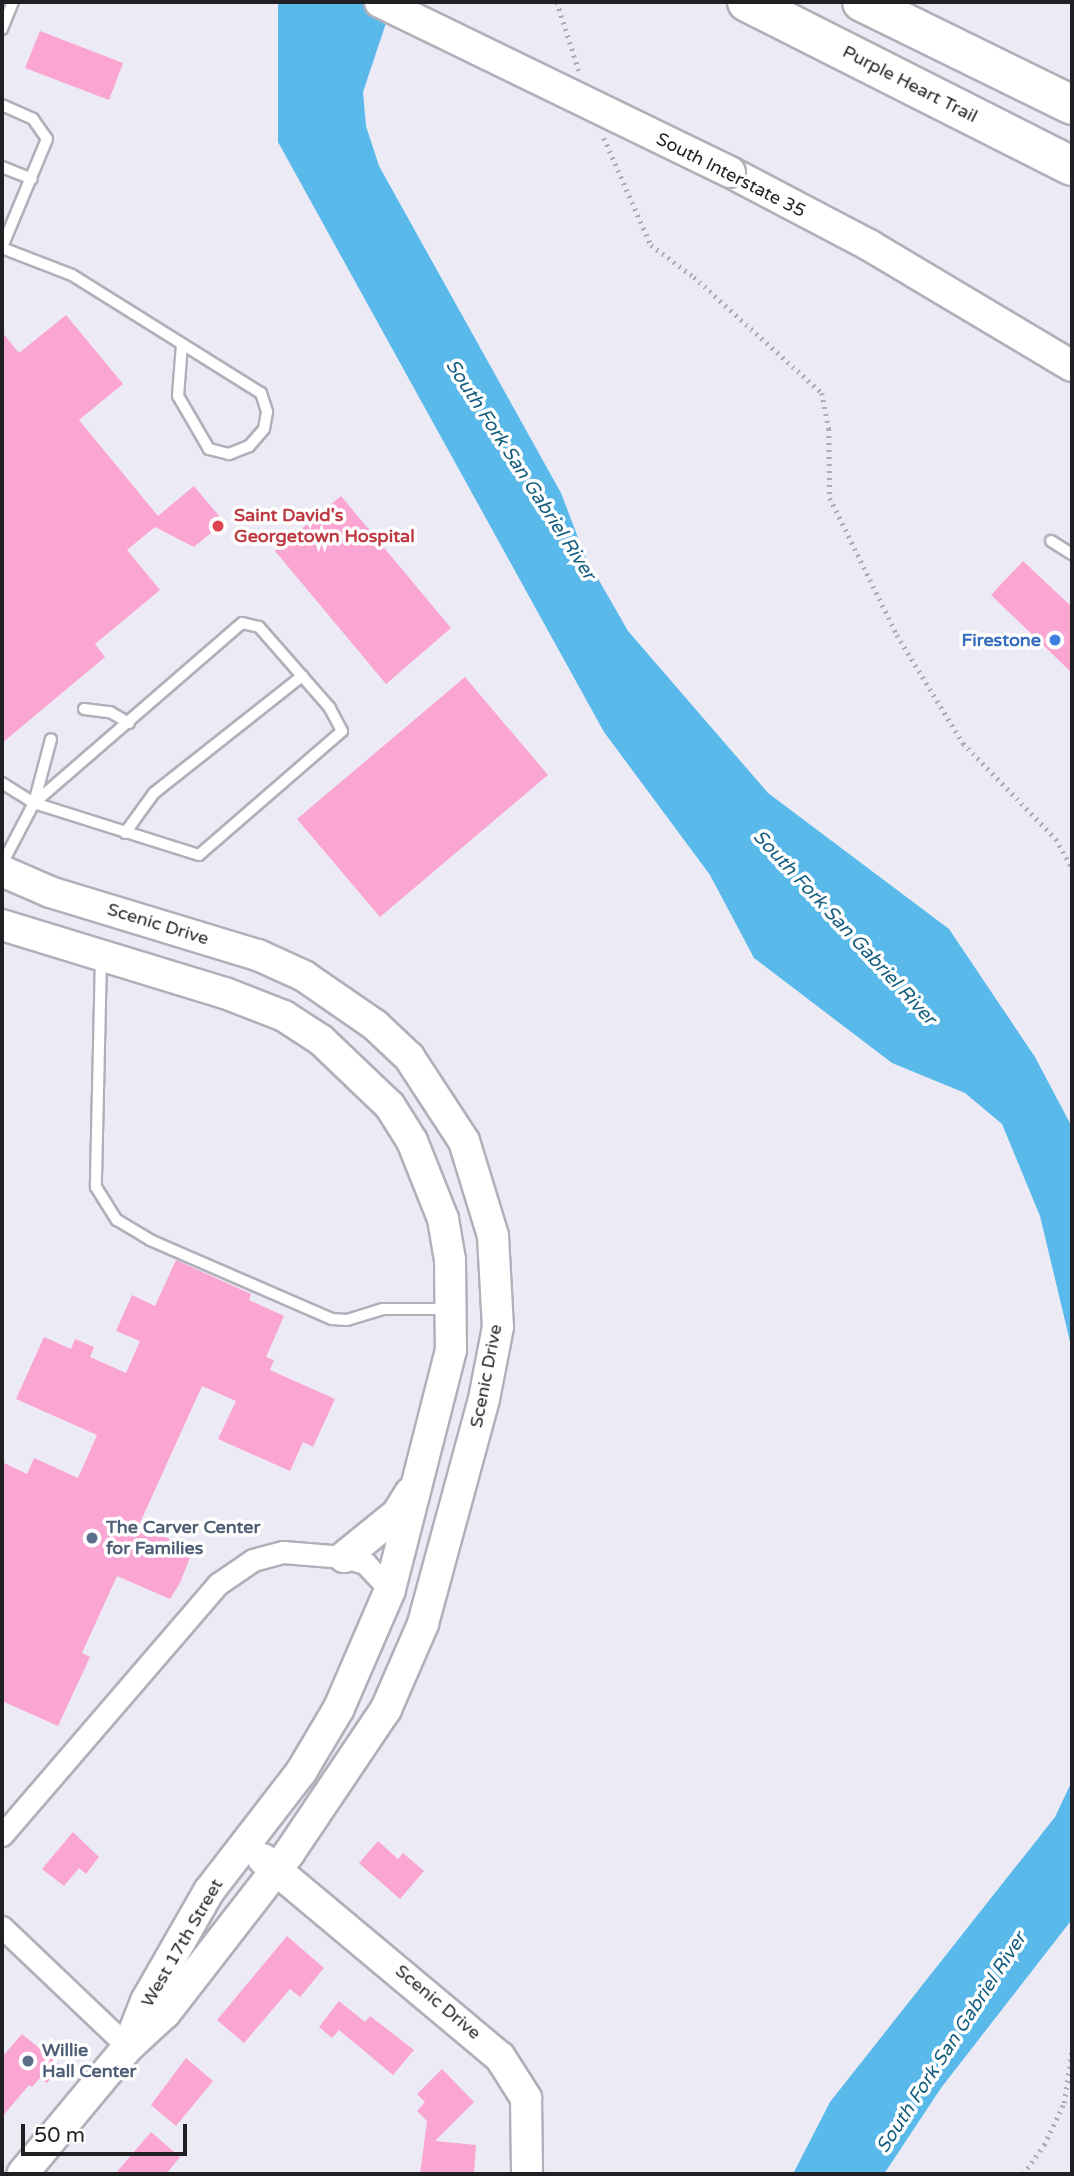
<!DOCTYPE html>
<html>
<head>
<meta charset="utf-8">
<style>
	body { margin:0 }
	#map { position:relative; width:1074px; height:2176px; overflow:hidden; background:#ecebf5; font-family:"Varela Round",sans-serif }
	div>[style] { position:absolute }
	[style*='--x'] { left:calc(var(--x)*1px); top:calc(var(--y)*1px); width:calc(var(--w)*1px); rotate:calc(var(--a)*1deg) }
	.water>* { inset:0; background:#5ab9eb }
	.building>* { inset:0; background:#fba5d2 }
	.path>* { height:4.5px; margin-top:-2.25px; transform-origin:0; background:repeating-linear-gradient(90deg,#adacb4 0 2px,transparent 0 7px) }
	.roads { filter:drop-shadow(2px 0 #b1b0ba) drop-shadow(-2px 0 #b1b0ba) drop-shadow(0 2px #b1b0ba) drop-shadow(0 -2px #b1b0ba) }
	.lane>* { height:10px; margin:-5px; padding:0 5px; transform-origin:5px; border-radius:5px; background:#fff }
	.street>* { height:21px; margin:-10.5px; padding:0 10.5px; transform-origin:10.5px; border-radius:10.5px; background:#fff }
	.secondary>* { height:30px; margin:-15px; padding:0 15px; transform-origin:15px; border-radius:15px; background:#fff }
	.highway>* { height:38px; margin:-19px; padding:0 19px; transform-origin:19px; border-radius:19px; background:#fff }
	.bridges { filter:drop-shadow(2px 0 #b1b0ba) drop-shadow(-2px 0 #b1b0ba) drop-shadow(0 2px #b1b0ba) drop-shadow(0 -2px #b1b0ba) }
	.secondary-bridge>* { height:30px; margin:-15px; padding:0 15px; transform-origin:15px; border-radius:15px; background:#fff }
	.dots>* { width:19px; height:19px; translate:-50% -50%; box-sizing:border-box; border:4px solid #fff; border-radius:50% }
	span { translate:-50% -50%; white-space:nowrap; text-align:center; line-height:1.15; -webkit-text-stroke:7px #fff; paint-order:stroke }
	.street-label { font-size:18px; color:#201f23 }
	.health-label { font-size:18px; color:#be3a42; font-weight:700 }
	.left { translate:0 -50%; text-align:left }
	.shop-label { font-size:18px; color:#366cbe; font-weight:700 }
	.right { translate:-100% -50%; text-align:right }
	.service-label { font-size:18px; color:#4e5e75; font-weight:700 }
	.water-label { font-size:19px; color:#155e7f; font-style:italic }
	.frame { position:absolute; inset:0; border:4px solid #201f23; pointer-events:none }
	.scale { position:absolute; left:21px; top:2124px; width:166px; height:32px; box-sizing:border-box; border:4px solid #201f23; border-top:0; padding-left:9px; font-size:21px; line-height:24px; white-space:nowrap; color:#201f23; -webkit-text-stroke:5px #fff; paint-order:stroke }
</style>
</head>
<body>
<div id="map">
	<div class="water">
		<div style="clip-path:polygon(278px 2px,393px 2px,363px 92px,366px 126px,379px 166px,561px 493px,585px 556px,628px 631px,768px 793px,949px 929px,1035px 1057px,1072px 1127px,1072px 1350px,1040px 1216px,1002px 1124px,965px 1093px,892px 1063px,754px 958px,710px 875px,604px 732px,278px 142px)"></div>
		<div style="clip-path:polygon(1072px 1781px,1070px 1922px,941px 2088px,884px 2174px,793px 2174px,830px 2102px,1055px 1817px)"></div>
	</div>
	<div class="building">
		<div style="clip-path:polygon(40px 31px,123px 63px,109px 100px,25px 68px)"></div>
		<div style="clip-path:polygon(66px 315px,123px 384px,79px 420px,158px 516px,194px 486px,224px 522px,194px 547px,155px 527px,127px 550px,160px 590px,95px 644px,105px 657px,2px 743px,2px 332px,19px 353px)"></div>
		<div style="clip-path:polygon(341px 496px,451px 628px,386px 684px,275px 551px)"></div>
		<div style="clip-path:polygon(1023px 561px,1072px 607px,1072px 673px,991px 595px)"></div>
		<div style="clip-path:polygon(465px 677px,548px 775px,380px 917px,297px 819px)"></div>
		<div style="clip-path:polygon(176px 1260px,251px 1294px,249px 1300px,284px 1316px,266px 1357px,274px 1360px,270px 1370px,335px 1399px,313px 1447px,303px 1442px,290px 1471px,218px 1439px,236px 1401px,202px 1386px,139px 1525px,193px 1550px,180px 1583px,170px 1599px,117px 1576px,82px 1653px,90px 1657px,58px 1726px,2px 1701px,2px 1462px,27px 1474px,34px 1458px,78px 1478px,97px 1435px,16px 1399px,44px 1337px,71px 1349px,75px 1339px,94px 1347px,90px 1357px,126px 1373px,140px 1341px,116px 1331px,132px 1295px,155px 1306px)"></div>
		<div style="clip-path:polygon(73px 1832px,99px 1857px,86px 1874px,79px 1868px,64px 1886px,42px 1869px)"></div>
		<div style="clip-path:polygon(378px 1841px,398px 1859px,403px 1853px,424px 1871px,400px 1899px,359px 1863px)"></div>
		<div style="clip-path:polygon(287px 1936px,324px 1968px,300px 1997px,290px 1989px,244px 2043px,217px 2020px)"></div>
		<div style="clip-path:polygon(339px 2001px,365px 2022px,370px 2016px,414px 2050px,393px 2075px,339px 2030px,332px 2038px,319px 2027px)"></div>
		<div style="clip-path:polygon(22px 2034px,61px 2066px,47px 2083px,40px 2078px,32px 2087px,29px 2085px,2px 2117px,2px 2057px)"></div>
		<div style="clip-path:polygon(186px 2058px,213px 2081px,176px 2126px,151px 2105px)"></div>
		<div style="clip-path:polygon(442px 2069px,474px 2102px,435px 2141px,476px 2145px,474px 2174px,420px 2174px,427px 2121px,417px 2111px,425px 2102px,417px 2094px)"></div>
		<div style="clip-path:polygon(151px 2132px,180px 2157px,166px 2174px,115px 2174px)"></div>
	</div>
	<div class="path">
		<div style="--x:557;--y:2;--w:72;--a:72.3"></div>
		<div style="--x:604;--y:138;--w:117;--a:66.3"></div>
		<div style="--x:651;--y:245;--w:54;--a:36.7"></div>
		<div style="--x:694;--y:277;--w:173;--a:42.2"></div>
		<div style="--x:822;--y:393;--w:37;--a:79"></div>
		<div style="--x:829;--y:429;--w:69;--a:89.2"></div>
		<div style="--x:830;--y:498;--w:153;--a:63.9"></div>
		<div style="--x:897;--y:635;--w:127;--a:58.6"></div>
		<div style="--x:963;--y:743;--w:134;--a:45.9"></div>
		<div style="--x:1056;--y:839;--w:33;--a:61"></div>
		<div style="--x:1023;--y:2174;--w:36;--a:-54"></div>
		<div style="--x:1044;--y:2145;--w:47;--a:-64.5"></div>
		<div style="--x:1064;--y:2103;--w:55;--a:-81.6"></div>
	</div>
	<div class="roads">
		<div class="lane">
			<div style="--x:2;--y:29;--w:29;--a:-68"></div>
			<div style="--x:2;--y:105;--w:34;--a:24"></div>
			<div style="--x:33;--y:119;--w:24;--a:55"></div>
			<div style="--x:47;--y:139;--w:117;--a:112.6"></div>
			<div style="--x:2;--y:167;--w:32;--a:22"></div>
			<div style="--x:2;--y:248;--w:75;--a:21.1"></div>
			<div style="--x:72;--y:275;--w:223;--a:32"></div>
			<div style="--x:261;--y:393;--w:20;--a:72"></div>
			<div style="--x:267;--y:412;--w:17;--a:100"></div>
			<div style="--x:264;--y:429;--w:23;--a:131"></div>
			<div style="--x:249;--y:446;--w:22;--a:158"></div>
			<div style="--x:229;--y:454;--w:21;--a:-166"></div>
			<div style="--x:209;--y:449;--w:61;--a:-120.3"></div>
			<div style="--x:178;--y:396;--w:52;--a:-85.6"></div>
			<div style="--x:1051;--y:541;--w:25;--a:32"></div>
			<div style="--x:84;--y:709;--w:26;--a:7"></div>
			<div style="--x:110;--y:712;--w:22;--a:30"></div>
			<div style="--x:2;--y:783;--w:38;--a:32"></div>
			<div style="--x:34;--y:803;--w:173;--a:17.5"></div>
			<div style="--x:199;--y:855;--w:189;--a:-40.9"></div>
			<div style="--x:342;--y:731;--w:26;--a:-118"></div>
			<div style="--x:330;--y:708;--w:108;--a:-131.2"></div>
			<div style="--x:259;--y:627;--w:17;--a:-167"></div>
			<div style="--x:242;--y:623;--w:275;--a:139.1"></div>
			<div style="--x:125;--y:833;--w:49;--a:-54.1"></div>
			<div style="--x:154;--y:793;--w:189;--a:-38.3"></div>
			<div style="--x:2;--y:864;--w:69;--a:-62.3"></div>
			<div style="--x:34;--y:803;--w:66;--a:-75.1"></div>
			<div style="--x:101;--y:958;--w:229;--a:91.3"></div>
			<div style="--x:96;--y:1187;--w:39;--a:58"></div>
			<div style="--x:117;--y:1220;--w:39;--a:31"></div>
			<div style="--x:150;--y:1240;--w:198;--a:23.5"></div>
			<div style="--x:332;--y:1319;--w:15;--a:4"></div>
			<div style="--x:347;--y:1320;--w:38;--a:-17"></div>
			<div style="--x:383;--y:1309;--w:65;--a:0"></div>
		</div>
		<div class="street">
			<div style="--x:2;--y:1835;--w:331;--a:-49.3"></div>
			<div style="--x:218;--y:1584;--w:42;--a:-34.4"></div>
			<div style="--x:253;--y:1560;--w:31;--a:-15"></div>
			<div style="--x:283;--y:1552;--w:61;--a:4.7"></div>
			<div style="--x:344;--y:1557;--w:22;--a:16"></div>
			<div style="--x:365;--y:1563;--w:37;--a:47"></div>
			<div style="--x:2;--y:1927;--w:174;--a:43.6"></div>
		</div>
		<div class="secondary">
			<div style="--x:730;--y:172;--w:157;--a:27.7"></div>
			<div style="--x:869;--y:245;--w:236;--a:30.8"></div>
			<div style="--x:2;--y:871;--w:52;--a:23.6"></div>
			<div style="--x:50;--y:892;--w:217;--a:16.9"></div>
			<div style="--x:258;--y:955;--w:51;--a:24.5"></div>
			<div style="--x:304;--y:976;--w:86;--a:34.6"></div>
			<div style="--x:375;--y:1025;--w:47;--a:43.3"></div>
			<div style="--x:409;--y:1057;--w:100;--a:56.8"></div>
			<div style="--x:464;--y:1141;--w:99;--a:73"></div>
			<div style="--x:493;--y:1236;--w:91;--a:86.9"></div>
			<div style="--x:498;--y:1327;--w:73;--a:101"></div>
			<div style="--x:484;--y:1399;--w:233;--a:105.2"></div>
			<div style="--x:423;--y:1624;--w:93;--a:113.5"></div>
			<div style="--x:386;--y:1709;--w:172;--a:123.9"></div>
			<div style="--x:290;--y:1852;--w:204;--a:127.8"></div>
			<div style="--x:165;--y:2013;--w:50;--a:137.4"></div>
			<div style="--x:128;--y:2047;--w:165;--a:129.8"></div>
			<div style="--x:2;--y:925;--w:233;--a:17"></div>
			<div style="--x:225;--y:993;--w:63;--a:21.3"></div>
			<div style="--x:284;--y:1016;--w:44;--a:33"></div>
			<div style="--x:321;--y:1040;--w:95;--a:43.7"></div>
			<div style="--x:390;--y:1106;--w:41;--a:57.8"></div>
			<div style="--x:412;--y:1141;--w:84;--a:68.3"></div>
			<div style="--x:443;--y:1219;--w:42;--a:80.3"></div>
			<div style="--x:450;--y:1260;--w:90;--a:89.4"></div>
			<div style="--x:451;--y:1350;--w:248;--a:104.3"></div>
			<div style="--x:390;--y:1590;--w:129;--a:113.4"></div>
			<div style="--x:339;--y:1708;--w:74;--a:120.7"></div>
			<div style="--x:301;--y:1772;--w:150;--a:127.7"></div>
			<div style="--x:209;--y:1891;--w:127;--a:119.8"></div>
			<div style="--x:146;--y:2001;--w:41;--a:111.5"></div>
			<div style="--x:344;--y:1557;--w:68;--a:-39.1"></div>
			<div style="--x:397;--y:1514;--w:25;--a:-58"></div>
			<div style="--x:263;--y:1859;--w:309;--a:39.9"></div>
			<div style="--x:500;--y:2057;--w:49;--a:57.6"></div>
			<div style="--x:526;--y:2098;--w:76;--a:89.2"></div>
		</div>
		<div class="highway">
			<div style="--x:747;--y:2;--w:364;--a:26.8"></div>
			<div style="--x:862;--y:2;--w:234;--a:26.1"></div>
		</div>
	</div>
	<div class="bridges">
		<div class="secondary-bridge">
			<div style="--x:380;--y:2;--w:389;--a:25.9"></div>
		</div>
	</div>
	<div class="dots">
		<div style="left:218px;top:526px;background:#e0444e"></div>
		<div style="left:1055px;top:640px;background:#3f7fe0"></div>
		<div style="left:92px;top:1538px;background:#5c6f8a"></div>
		<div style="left:28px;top:2061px;background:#5c6f8a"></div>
	</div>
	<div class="street-label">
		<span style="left:910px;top:84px;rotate:27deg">Purple Heart Trail</span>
		<span style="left:731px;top:175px;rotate:27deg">South Interstate 35</span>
		<span style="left:158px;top:924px;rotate:17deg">Scenic Drive</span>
		<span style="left:486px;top:1376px;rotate:-79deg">Scenic Drive</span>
		<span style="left:182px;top:1943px;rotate:-60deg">West 17th Street</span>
		<span style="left:438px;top:2002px;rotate:40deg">Scenic Drive</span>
	</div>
	<div class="health-label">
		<span class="left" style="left:234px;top:526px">Saint David's<br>Georgetown Hospital</span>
	</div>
	<div class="shop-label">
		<span class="right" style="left:1041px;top:640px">Firestone</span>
	</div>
	<div class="service-label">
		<span class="left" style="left:106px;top:1538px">The Carver Center<br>for Families</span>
		<span class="left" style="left:42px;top:2061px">Willie<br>Hall Center</span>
	</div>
	<div class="water-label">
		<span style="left:520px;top:470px;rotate:57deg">South Fork San Gabriel River</span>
		<span style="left:844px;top:928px;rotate:47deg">South Fork San Gabriel River</span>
		<span style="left:952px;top:2043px;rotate:-57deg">South Fork San Gabriel River</span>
	</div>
	<div class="frame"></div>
	<div class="scale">50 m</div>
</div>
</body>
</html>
